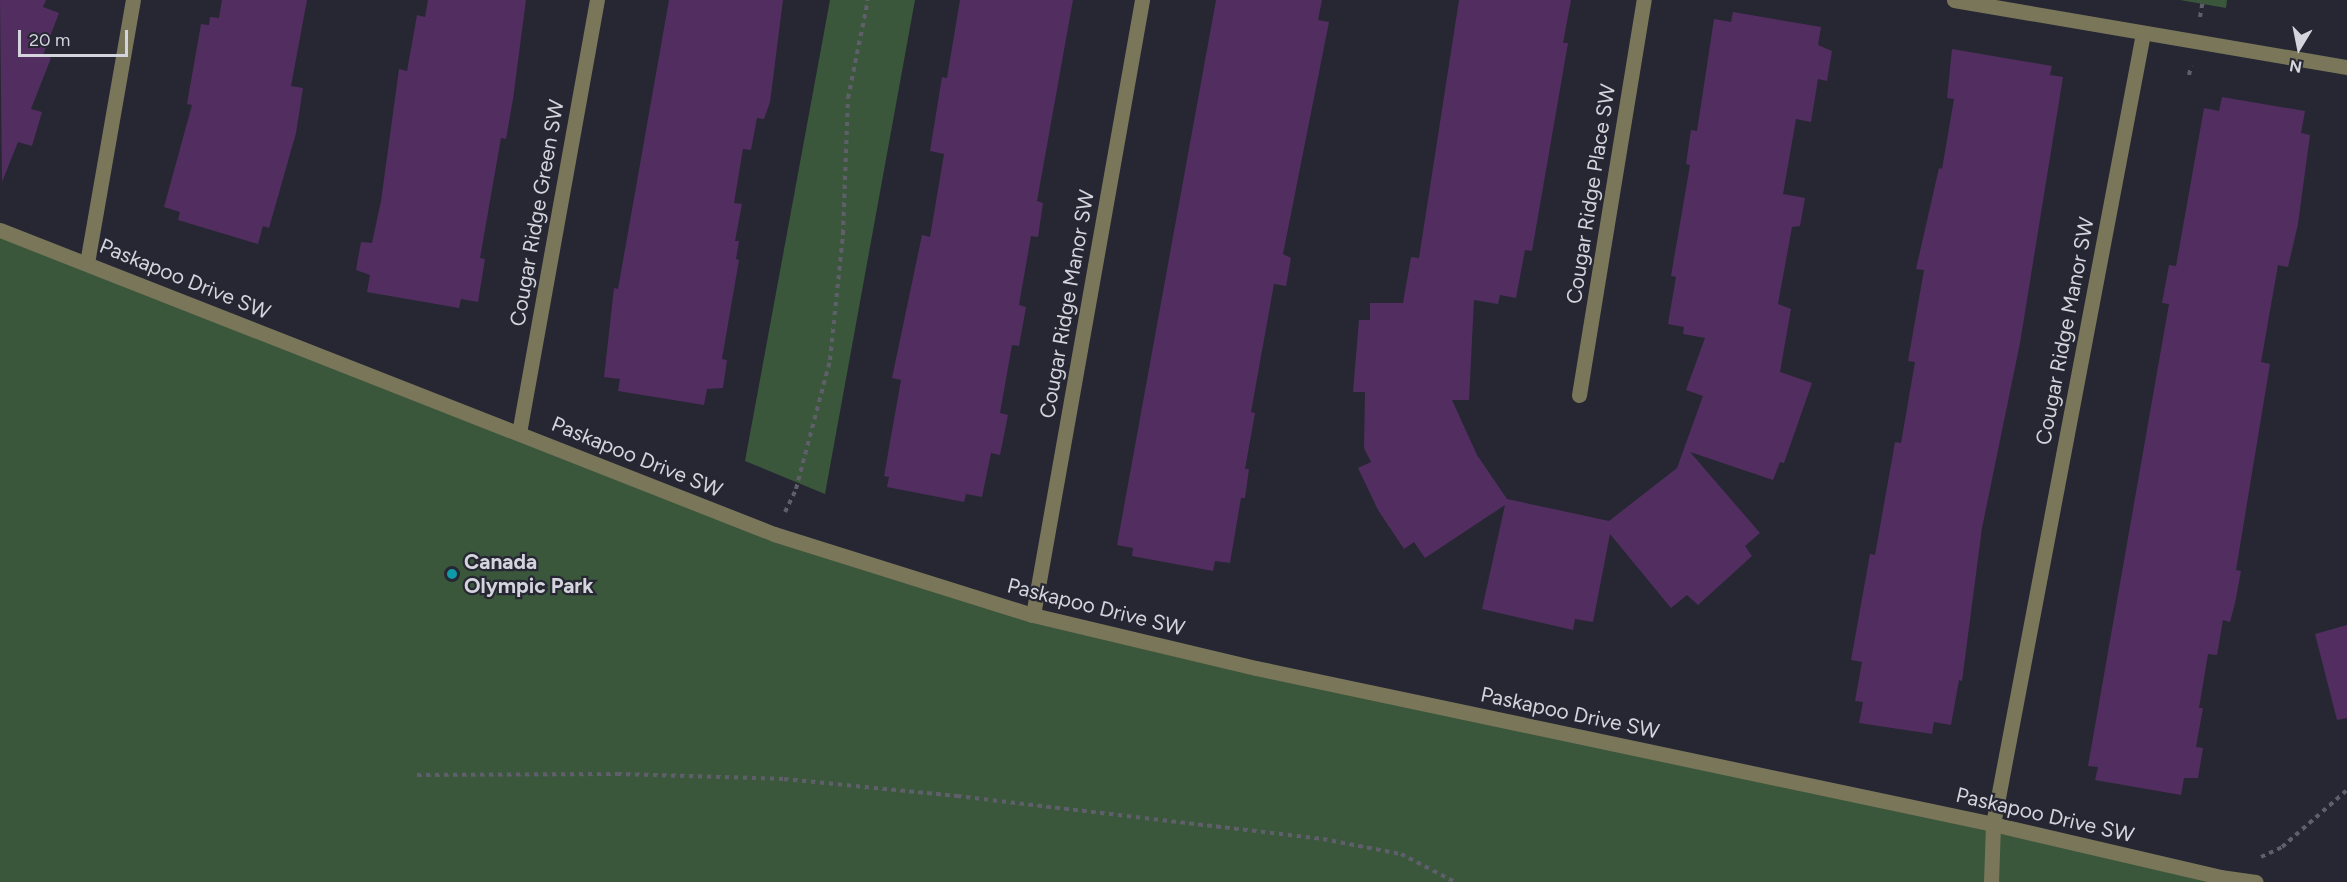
<!DOCTYPE html>
<html>
<head>
<meta charset="utf-8">
<style>
	body { margin:0 }
	#map { position:relative; width:2347px; height:882px; overflow:hidden; background:#262733; font-family:Figtree,sans-serif }
	div>[style] { position:absolute }
	[style*='--x'] { left:calc(var(--x)*1px); top:calc(var(--y)*1px); width:calc(var(--w)*1px); rotate:calc(var(--a)*1deg) }
	.green>* { inset:0; background:#3b573b }
	.building>* { inset:0; background:#512e5f }
	.path>* { height:4px; margin-top:-2px; transform-origin:0; background:repeating-linear-gradient(90deg,#5e5f6a 0 4.5px,transparent 0 9px) }
	.minor>* { height:15px; margin:-7.5px; padding:0 7.5px; transform-origin:7.5px; border-radius:7.5px; background:#7a765a }
	.dots>* { width:16px; height:16px; translate:-50% -50%; box-sizing:border-box; border:3px solid #262733; border-radius:50% }
	span { translate:-50% -50%; white-space:nowrap; text-align:center; line-height:1.15; -webkit-text-stroke:4.5px #262733; paint-order:stroke }
	.street-label { font-size:21px; color:#d3d4dc }
	.poi-label { font-size:21px; color:#d3d4dc; font-weight:700 }
	.left { translate:0 -50%; text-align:left }
	.north { position:absolute; left:2269px; top:18px; width:60px; height:60px; -webkit-text-stroke:4px #262733; paint-order:stroke; rotate:190deg; font-size:16px; font-weight:700; line-height:24px; text-align:center; color:#d3d4dc }
	.north::after { content:''; display:block; margin:auto; width:21px; height:27px; background:#d3d4dc; clip-path:polygon(50% 0,100% 100%,50% 72%,0 100%) }
	.scale { position:absolute; left:18px; top:30px; width:110px; height:27px; box-sizing:border-box; border:3px solid #d3d4dc; border-top:0; padding-left:8px; font-size:18px; line-height:21px; white-space:nowrap; color:#d3d4dc; -webkit-text-stroke:4px #262733; paint-order:stroke }
</style>
</head>
<body>
<div id="map">
	<div class="green">
		<div style="clip-path:polygon(830px 0,915px 0,825px 494px,745px 461px)"></div>
		<div style="clip-path:polygon(2180px 0,2227px 0,2226px 8px)"></div>
		<div style="clip-path:polygon(0 230px,774px 534px,1033px 615px,2256px 882px,0 882px)"></div>
	</div>
	<div class="building">
		<div style="clip-path:polygon(0 0,46px 0,43px 7px,59px 13px,43px 55px,51px 58px,31px 109px,42px 112px,32px 146px,18px 142px,2px 182px)"></div>
		<div style="clip-path:polygon(222px 0,307px 0,291px 86px,303px 88px,296px 133px,269px 228px,263px 226px,258px 244px,178px 220px,180px 212px,164px 207px,192px 105px,187px 104px,201px 24px,209px 25px,210px 17px,219px 18px)"></div>
		<div style="clip-path:polygon(428px 0,526px 0,513px 99px,506px 139px,501px 138px,480px 258px,485px 259px,478px 302px,461px 299px,459px 308px,367px 292px,370px 275px,356px 270px,361px 242px,372px 243px,381px 201px,399px 69px,407px 71px,417px 15px,425px 17px)"></div>
		<div style="clip-path:polygon(669px 0,783px 0,770px 102px,764px 119px,757px 118px,751px 150px,743px 149px,734px 203px,742px 204px,735px 241px,739px 241px,736px 259px,739px 260px,722px 359px,727px 360px,723px 388px,707px 389px,704px 405px,618px 391px,620px 379px,604px 377px,614px 288px,618px 289px)"></div>
		<div style="clip-path:polygon(960px 0,1073px 0,1037px 201px,1043px 203px,1038px 237px,1031px 236px,1019px 305px,1026px 307px,1019px 346px,1012px 345px,1000px 413px,1008px 415px,1000px 455px,991px 453px,982px 497px,966px 494px,964px 502px,887px 487px,889px 477px,884px 476px,901px 380px,892px 378px,922px 235px,930px 237px,944px 154px,930px 151px,942px 77px,947px 78px)"></div>
		<div style="clip-path:polygon(1216px 0,1322px 0,1318px 20px,1329px 22px,1283px 254px,1291px 258px,1286px 286px,1274px 284px,1251px 412px,1255px 413px,1245px 469px,1249px 469px,1245px 498px,1241px 498px,1230px 563px,1215px 561px,1213px 571px,1132px 556px,1133px 548px,1117px 545px)"></div>
		<div style="clip-path:polygon(1459px 0,1571px 0,1563px 43px,1568px 43px,1532px 251px,1525px 250px,1516px 298px,1500px 295px,1498px 304px,1474px 300px,1469px 400px,1452px 400px,1477px 455px,1507px 499px,1609px 521px,1677px 468px,1703px 396px,1686px 390px,1705px 338px,1683px 334px,1684px 327px,1668px 324px,1676px 277px,1671px 276px,1690px 165px,1686px 164px,1691px 130px,1697px 131px,1714px 19px,1731px 22px,1733px 12px,1821px 27px,1818px 45px,1832px 51px,1827px 81px,1818px 79px,1811px 122px,1796px 119px,1783px 194px,1805px 198px,1800px 226px,1792px 227px,1778px 304px,1791px 309px,1780px 372px,1812px 383px,1784px 463px,1780px 462px,1773px 480px,1690px 452px,1760px 533px,1745px 546px,1752px 556px,1698px 605px,1687px 595px,1671px 608px,1610px 534px,1593px 622px,1575px 619px,1573px 630px,1482px 609px,1505px 505px,1425px 558px,1414px 542px,1404px 549px,1378px 510px,1358px 468px,1371px 462px,1364px 448px,1365px 392px,1353px 392px,1359px 320px,1370px 320px,1370px 303px,1403px 303px,1411px 257px,1419px 258px)"></div>
		<div style="clip-path:polygon(1952px 49px,2052px 66px,2050px 75px,2063px 77px,2020px 343px,1982px 528px,1962px 681px,1959px 680px,1951px 725px,1934px 722px,1932px 734px,1859px 723px,1863px 702px,1855px 701px,1862px 662px,1851px 660px,1870px 554px,1875px 555px,1895px 442px,1901px 443px,1915px 362px,1908px 361px,1924px 270px,1916px 269px,1939px 168px,1942px 169px,1954px 99px,1947px 98px)"></div>
		<div style="clip-path:polygon(2222px 97px,2305px 111px,2301px 133px,2310px 135px,2298px 224px,2288px 267px,2278px 265px,2261px 362px,2270px 364px,2236px 570px,2241px 571px,2235px 603px,2230px 622px,2223px 620px,2217px 655px,2208px 654px,2199px 708px,2203px 708px,2196px 747px,2203px 748px,2198px 778px,2184px 778px,2181px 795px,2095px 780px,2098px 767px,2088px 766px,2169px 304px,2162px 303px,2169px 265px,2176px 266px,2204px 108px,2219px 111px)"></div>
		<div style="clip-path:polygon(2347px 625px,2347px 718px,2337px 720px,2315px 634px)"></div>
	</div>
	<div class="path">
		<div style="--x:2200;--y:17;--w:17;--a:-80"></div>
		<div style="--x:2189;--y:75;--w:9;--a:-77"></div>
		<div style="--x:785;--y:512;--w:25;--a:-64"></div>
		<div style="--x:796;--y:489;--w:133;--a:-75.2"></div>
		<div style="--x:830;--y:360;--w:127;--a:-84.1"></div>
		<div style="--x:843;--y:234;--w:136;--a:-87.9"></div>
		<div style="--x:848;--y:98;--w:100;--a:-78.5"></div>
		<div style="--x:417;--y:775;--w:200;--a:-0.3"></div>
		<div style="--x:617;--y:774;--w:167;--a:1.7"></div>
		<div style="--x:784;--y:779;--w:174;--a:5.6"></div>
		<div style="--x:957;--y:796;--w:369;--a:6.7"></div>
		<div style="--x:1323;--y:839;--w:79;--a:10.9"></div>
		<div style="--x:1401;--y:854;--w:61;--a:27.4"></div>
		<div style="--x:2261;--y:857;--w:23;--a:-25"></div>
		<div style="--x:2282;--y:847;--w:86;--a:-41.2"></div>
	</div>
	<div class="minor">
		<div style="--x:1954;--y:0;--w:399;--a:9.7"></div>
		<div style="--x:0;--y:230;--w:832;--a:21.44"></div>
		<div style="--x:774;--y:534;--w:271;--a:17.4"></div>
		<div style="--x:1033;--y:615;--w:229;--a:13.4"></div>
		<div style="--x:1256;--y:668;--w:753;--a:11.95"></div>
		<div style="--x:1993;--y:824;--w:233;--a:13.1"></div>
		<div style="--x:2220;--y:877;--w:6;--a:59"></div>
		<div style="--x:87;--y:263;--w:267;--a:-80.1"></div>
		<div style="--x:1579;--y:395;--w:400;--a:-80.7"></div>
		<div style="--x:519;--y:433;--w:440;--a:-79.8"></div>
		<div style="--x:1033;--y:615;--w:625;--a:-79.95"></div>
		<div style="--x:2220;--y:877;--w:36;--a:8"></div>
		<div style="--x:1991;--y:882;--w:58;--a:-88"></div>
		<div style="--x:1993;--y:824;--w:805;--a:-79.26"></div>
	</div>
	<div class="dots">
		<div style="left:452px;top:574px;background:#0f9aa8"></div>
	</div>
	<div class="street-label">
		<span style="left:1591px;top:194px;rotate:-81deg">Cougar Ridge Place SW</span>
		<span style="left:537px;top:213px;rotate:-80deg">Cougar Ridge Green SW</span>
		<span style="left:185px;top:279px;rotate:22deg">Paskapoo Drive SW</span>
		<span style="left:1067px;top:304px;rotate:-80deg">Cougar Ridge Manor SW</span>
		<span style="left:2065px;top:331px;rotate:-79deg">Cougar Ridge Manor SW</span>
		<span style="left:637px;top:457px;rotate:22deg">Paskapoo Drive SW</span>
		<span style="left:1096px;top:607px;rotate:14deg">Paskapoo Drive SW</span>
		<span style="left:1570px;top:713px;rotate:12deg">Paskapoo Drive SW</span>
		<span style="left:2045px;top:815px;rotate:13deg">Paskapoo Drive SW</span>
	</div>
	<div class="poi-label">
		<span class="left" style="left:464px;top:574px">Canada<br>Olympic Park</span>
	</div>
	<div class="north">N</div>
	<div class="scale">20 m</div>
</div>
</body>
</html>
